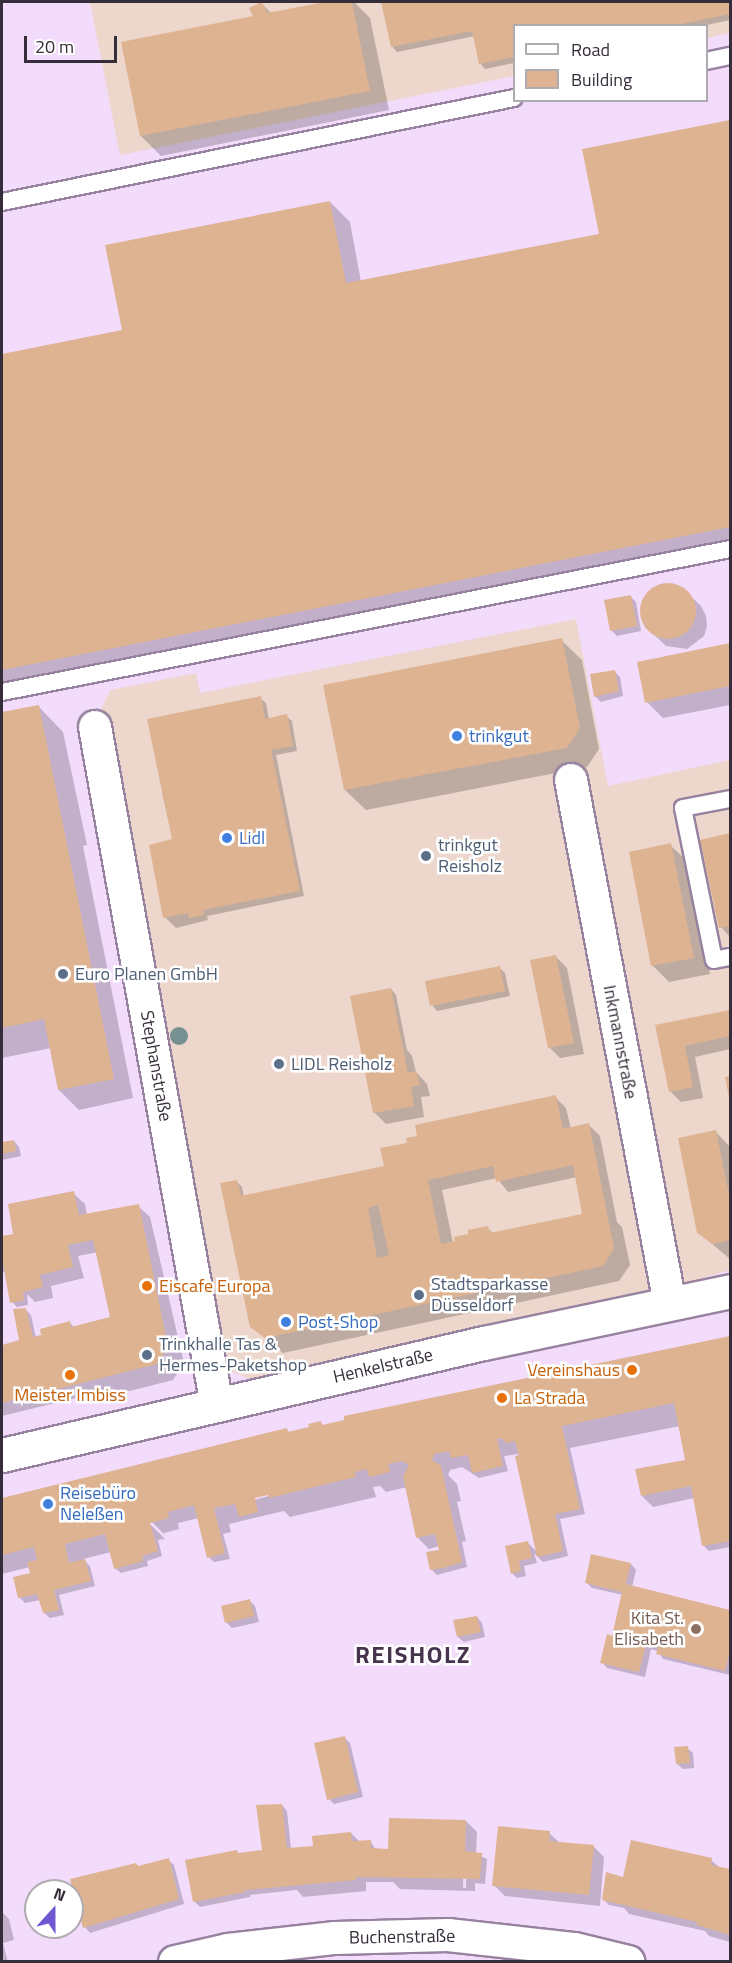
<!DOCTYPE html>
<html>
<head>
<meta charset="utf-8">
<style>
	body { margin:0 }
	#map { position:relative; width:732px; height:1963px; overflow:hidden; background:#f3dbfc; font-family:"Titillium Web",sans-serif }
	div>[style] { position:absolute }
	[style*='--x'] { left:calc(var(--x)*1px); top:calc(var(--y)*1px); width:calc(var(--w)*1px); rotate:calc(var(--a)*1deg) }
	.commercial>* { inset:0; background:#edd6cb }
	.shadow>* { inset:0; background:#0003 }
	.building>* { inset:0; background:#deb392 }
	.round { border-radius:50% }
	.roads { filter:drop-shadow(2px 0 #97829f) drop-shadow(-2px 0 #97829f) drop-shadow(0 2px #97829f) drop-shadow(0 -2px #97829f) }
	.service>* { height:16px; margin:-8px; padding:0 8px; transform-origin:8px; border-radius:8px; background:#fff }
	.minor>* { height:32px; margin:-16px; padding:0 16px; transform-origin:16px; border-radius:16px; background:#fff }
	.tertiary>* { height:33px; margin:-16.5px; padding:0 16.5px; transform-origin:16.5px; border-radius:16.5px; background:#fff }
	.trees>* { width:18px; height:18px; margin:-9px; border-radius:50%; background:#769192 }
	.dots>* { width:16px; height:16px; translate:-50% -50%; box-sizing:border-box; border:3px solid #fff; border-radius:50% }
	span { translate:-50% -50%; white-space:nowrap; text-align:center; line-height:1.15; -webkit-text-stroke:5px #fff; paint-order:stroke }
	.shop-label { font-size:18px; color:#366cbe }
	.left { translate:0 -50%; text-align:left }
	.service-label { font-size:18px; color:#4e5e75 }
	.street-label { font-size:18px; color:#362d3a }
	.food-label { font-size:18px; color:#c56008 }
	.right { translate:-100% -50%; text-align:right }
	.education-label { font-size:18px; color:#785e54 }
	.district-label { font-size:24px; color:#46334d; font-weight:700; letter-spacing:1.5px }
	.frame { position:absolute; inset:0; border:3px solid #362d3a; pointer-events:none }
	.legend { position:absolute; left:513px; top:24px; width:195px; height:78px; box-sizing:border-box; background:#fff; border:2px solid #afabb0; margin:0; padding:8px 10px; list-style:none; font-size:18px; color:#362d3a }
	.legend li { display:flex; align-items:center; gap:12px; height:30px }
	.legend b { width:30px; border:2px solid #afabb0 }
	.north { position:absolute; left:24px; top:1879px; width:60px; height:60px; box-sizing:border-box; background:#fff; border:2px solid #afabb0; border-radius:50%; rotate:21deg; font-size:16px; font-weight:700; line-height:24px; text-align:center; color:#362d3a }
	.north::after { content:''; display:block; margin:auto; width:21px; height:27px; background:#6e57d1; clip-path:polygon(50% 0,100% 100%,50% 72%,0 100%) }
	.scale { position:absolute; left:24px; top:36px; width:93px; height:27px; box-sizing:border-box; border:3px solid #362d3a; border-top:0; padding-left:8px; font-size:18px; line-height:21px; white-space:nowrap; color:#362d3a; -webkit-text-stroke:4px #fff; paint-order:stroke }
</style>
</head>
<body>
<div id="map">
	<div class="commercial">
		<div style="clip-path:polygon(90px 2px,730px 2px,730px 33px,707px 38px,706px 26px,514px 26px,514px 76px,120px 155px)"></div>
		<div style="clip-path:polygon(576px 619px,608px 786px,730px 760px,730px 1270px,630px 1300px,250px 1379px,222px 1368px,100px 712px,110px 690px,196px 673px,200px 693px)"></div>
	</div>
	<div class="shadow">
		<div style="clip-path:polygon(332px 2px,354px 2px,370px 18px,389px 110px,161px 156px,141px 136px,255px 17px,262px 4px,272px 14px)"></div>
		<div style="clip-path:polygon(383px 2px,730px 2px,730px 20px,702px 26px,514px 26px,514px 63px,485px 69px,480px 63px,475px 36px,397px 52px,392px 46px)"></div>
		<div style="clip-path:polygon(730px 122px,730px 550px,2px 693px,2px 355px,124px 331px,330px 202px,350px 222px,361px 282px,601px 235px,584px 150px)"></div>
		<div style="clip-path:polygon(660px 584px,681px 587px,701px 606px,706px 616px,707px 626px,704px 636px,687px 649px,666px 646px,646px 627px,641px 618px,641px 607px,644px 597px)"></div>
		<div style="clip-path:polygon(630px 596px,636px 602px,641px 631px,617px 636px,612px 631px)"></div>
		<div style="clip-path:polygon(561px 640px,582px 660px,599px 749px,587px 767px,366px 810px,345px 790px)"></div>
		<div style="clip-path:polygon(730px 644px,730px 705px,663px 718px,647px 702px,639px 663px)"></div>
		<div style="clip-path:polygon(614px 671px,620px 677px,623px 696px,601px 702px,596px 697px,592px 675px)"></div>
		<div style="clip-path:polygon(260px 698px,266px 703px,269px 720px,286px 716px,292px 721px,297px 751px,276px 755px,304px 896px,207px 916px,208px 920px,176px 928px,165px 917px,174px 843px,162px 793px)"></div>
		<div style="clip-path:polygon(38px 706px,63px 732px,87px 845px,83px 846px,133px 1098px,79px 1110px,59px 1090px,51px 1048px,2px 1058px,2px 714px)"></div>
		<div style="clip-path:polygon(730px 834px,730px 937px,721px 927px,702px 841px)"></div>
		<div style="clip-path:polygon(670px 845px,687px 861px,710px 974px,669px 982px,652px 965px)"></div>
		<div style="clip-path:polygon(556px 957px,567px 968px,584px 1054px,560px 1058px,549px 1047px)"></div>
		<div style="clip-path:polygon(500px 968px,505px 973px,510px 996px,437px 1011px,432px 1005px)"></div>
		<div style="clip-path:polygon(391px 989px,396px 995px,407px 1050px,412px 1056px,416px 1072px,427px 1084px,430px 1096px,421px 1097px,424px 1117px,386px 1124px,375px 1113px)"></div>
		<div style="clip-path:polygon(730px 1012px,730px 1049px,695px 1057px,703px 1098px,681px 1102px,670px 1091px,657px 1026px)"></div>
		<div style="clip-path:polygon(evenodd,555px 1097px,566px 1108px,571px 1129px,589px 1125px,600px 1136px,617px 1222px,622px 1227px,630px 1265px,619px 1281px,283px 1353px,251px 1326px,237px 1182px,242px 1187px,244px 1197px,387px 1167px,408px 1144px,555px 1097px,577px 1177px,584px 1215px,493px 1233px,487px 1228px,453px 1243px,442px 1190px,497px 1178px,508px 1192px,577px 1177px)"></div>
		<div style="clip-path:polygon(716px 1132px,730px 1147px,730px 1259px,698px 1232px)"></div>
		<div style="clip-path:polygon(14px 1141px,19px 1147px,21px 1156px,2px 1160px,2px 1144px)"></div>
		<div style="clip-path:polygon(73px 1193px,85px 1204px,87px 1215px,138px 1206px,150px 1217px,184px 1363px,173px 1380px,118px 1394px,113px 1389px,2px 1416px,2px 1346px,20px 1341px,25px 1309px,31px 1315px,36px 1338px,70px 1323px,75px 1328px,112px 1318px,98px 1252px,78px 1256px,84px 1278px,51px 1286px,53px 1298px,35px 1302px,27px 1294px,28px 1305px,17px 1307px,12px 1302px,6px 1271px,2px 1272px,2px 1238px,15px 1235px)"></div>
		<div style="clip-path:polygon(evenodd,730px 1337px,730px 1547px,709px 1551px,703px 1545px,694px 1498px,653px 1507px,642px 1496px,687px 1461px,680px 1426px,570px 1448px,585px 1514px,560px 1519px,568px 1556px,543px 1562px,534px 1553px,537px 1563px,524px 1566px,526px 1576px,517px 1578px,512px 1573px,528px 1543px,537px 1552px,521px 1456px,518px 1454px,504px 1456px,508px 1471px,479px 1478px,462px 1467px,450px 1470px,448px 1475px,457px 1484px,461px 1501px,457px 1502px,466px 1541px,462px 1542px,467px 1567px,437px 1575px,431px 1569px,440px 1551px,439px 1546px,429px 1549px,418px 1538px,407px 1487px,386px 1492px,380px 1486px,373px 1487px,376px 1497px,290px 1517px,284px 1511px,229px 1524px,231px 1532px,223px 1534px,230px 1559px,214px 1562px,209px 1557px,199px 1518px,178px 1523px,179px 1529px,164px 1533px,165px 1535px,149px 1519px,149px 1523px,165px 1539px,158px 1540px,162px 1556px,147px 1561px,148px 1566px,121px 1573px,115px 1568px,111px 1552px,83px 1559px,90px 1566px,95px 1586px,59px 1595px,64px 1615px,50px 1618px,44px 1613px,40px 1600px,25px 1603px,20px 1598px,32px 1574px,30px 1567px,2px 1574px,2px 1499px,286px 1429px,290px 1433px,311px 1429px,321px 1423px,324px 1426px,526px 1379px,730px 1337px,275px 1492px,276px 1494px,254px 1500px,252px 1497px,275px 1492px)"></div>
		<div style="clip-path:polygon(631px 1564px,636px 1570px,632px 1587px,730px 1611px,730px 1675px,663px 1659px,658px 1651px,651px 1649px,645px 1677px,607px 1668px,602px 1662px,613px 1637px,623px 1595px,592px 1588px,586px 1582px)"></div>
		<div style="clip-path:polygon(250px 1601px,255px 1606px,259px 1622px,232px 1628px,226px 1622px)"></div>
		<div style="clip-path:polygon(477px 1617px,482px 1623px,485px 1637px,464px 1642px,458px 1637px)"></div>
		<div style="clip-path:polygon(345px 1738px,350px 1743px,363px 1797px,334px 1804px,329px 1799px)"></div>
		<div style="clip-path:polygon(687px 1748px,693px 1753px,694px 1768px,683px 1769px,677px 1764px)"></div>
		<div style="clip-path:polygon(evenodd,282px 1805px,287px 1811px,291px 1849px,314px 1847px,351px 1833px,360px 1842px,371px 1842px,376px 1850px,390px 1850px,466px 1821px,477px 1832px,476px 1854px,487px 1859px,485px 1884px,475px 1883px,475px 1891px,400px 1889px,393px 1882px,366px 1882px,366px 1891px,303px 1897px,297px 1890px,250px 1895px,250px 1897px,200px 1907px,194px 1901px,240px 1855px,264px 1851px,282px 1805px,464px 1851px,467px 1851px,466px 1888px,463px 1888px,464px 1851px)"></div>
		<div style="clip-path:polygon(549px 1833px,560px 1843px,593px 1846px,604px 1857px,600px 1906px,505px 1896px,494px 1885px)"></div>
		<div style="clip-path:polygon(168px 1860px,174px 1865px,184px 1904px,90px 1933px,85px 1927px,139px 1868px)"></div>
		<div style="clip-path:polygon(711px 1860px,720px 1868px,730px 1871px,730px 1942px,709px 1936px,705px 1931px,629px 1914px,624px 1908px,609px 1905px,603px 1899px,624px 1879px)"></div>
		<div style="clip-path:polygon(2px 1912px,9px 1919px,14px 1940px,3px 1943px,8px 1962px,2px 1962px)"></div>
	</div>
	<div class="building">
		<div style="clip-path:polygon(262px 2px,267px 13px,325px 2px,352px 2px,370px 91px,140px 136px,121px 42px,253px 16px,249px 8px)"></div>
		<div style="clip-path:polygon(381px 2px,730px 2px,730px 14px,672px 26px,514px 26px,514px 57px,479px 64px,472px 31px,391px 47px)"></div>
		<div style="clip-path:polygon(730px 120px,730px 527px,2px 670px,2px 354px,122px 330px,105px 245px,330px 201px,346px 283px,599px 234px,582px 149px)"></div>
		<div class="round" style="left:640px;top:583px;width:56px;height:56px"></div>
		<div style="clip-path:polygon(631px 595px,637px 626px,610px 631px,604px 600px)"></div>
		<div style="clip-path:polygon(562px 638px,580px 728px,567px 748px,344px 790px,323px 685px)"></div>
		<div style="clip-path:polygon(730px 643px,730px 686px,645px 703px,637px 662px)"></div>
		<div style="clip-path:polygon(615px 670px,619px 691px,594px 697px,590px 674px)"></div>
		<div style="clip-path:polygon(261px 696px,265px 719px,287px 714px,293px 746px,271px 750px,300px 891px,203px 910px,204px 915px,189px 918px,188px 913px,163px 918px,149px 845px,172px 839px,147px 719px)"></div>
		<div style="clip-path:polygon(39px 705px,114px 1079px,58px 1090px,44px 1019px,2px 1028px,2px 712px)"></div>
		<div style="clip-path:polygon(730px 833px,730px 926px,719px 928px,700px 840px)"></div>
		<div style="clip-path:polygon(671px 843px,694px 958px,651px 966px,629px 852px)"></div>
		<div style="clip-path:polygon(556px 955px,574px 1043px,548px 1048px,530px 960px)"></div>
		<div style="clip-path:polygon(500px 966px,505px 991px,430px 1006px,425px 981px)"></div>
		<div style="clip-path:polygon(391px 988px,408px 1073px,416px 1071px,420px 1085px,411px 1087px,414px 1106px,373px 1113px,350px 996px)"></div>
		<div style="clip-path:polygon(730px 1010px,730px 1036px,685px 1046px,693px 1087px,669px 1092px,655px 1025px)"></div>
		<div style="clip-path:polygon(730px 1076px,730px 1097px,729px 1097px,725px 1077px)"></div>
		<div style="clip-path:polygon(evenodd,556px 1095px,563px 1129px,589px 1123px,614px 1248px,603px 1266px,265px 1338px,250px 1327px,220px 1183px,237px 1180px,241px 1196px,384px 1166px,380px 1148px,407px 1143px,406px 1138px,417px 1136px,415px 1125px,556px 1095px,573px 1165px,582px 1214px,490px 1233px,488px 1226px,468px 1230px,468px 1234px,454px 1237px,455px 1241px,441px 1244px,428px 1180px,493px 1166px,496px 1182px,573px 1165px,556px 1095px,378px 1205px,389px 1255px,377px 1258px,368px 1208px,378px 1205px)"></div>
		<div style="clip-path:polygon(716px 1130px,728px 1190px,730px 1190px,730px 1240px,713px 1244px,697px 1233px,678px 1138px)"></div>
		<div style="clip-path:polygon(14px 1140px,16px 1151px,2px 1154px,2px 1142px)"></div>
		<div style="clip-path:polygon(74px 1191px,79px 1215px,139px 1204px,168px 1347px,157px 1364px,2px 1403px,2px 1345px,19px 1340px,13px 1309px,26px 1308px,33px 1337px,41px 1335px,40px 1329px,70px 1321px,71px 1327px,110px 1317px,93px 1240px,68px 1245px,73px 1267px,40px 1275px,43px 1287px,23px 1292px,24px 1300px,10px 1303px,2px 1258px,2px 1236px,13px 1234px,8px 1204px)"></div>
		<div style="clip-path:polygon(730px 1336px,730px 1541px,702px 1546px,691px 1486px,641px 1496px,635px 1469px,685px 1460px,674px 1403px,562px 1426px,580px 1509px,555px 1514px,563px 1551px,537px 1557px,515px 1456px,519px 1455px,515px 1441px,507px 1443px,501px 1438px,497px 1439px,503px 1466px,472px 1473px,468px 1455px,451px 1458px,449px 1451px,434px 1454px,432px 1460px,441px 1466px,462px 1562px,443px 1568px,430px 1570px,426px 1552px,439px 1550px,435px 1534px,416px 1538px,403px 1476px,409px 1465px,402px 1461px,388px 1464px,390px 1472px,369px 1477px,367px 1469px,355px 1472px,356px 1477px,269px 1498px,268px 1495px,255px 1498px,258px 1512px,239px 1517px,235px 1504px,214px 1508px,225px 1553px,207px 1558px,194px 1505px,168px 1512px,169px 1518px,150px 1523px,158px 1551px,142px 1556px,143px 1561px,114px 1569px,105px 1534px,65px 1544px,69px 1563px,85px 1559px,91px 1581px,54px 1590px,59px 1610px,43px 1613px,37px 1594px,18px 1598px,13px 1577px,30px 1573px,27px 1562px,37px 1560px,34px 1547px,2px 1555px,2px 1498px,287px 1428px,288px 1432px,309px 1427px,308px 1424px,321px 1421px,322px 1425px,344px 1420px,344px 1416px)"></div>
		<div style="clip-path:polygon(528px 1541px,532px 1558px,519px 1561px,521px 1571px,511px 1574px,505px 1546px)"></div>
		<div style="clip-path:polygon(591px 1554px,631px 1563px,626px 1584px,730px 1610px,730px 1651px,725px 1671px,656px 1654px,658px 1647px,646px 1645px,639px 1672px,600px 1663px,607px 1634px,612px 1636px,622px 1592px,585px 1583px)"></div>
		<div style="clip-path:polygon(250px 1599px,254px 1616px,225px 1623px,221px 1606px)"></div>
		<div style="clip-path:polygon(477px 1616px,481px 1632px,457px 1637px,453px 1620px)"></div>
		<div style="clip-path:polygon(345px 1736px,358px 1792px,327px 1800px,314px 1743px)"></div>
		<div style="clip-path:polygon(688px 1746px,690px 1763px,676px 1764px,674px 1747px)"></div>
		<div style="clip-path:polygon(282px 1804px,287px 1848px,313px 1846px,312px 1836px,351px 1832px,352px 1841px,371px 1840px,371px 1848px,388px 1849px,389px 1818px,466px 1820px,465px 1851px,482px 1853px,480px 1879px,356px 1877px,356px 1880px,245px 1890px,245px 1892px,193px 1902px,185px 1860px,237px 1850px,238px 1853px,262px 1850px,256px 1805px)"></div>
		<div style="clip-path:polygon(498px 1826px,550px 1831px,549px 1841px,594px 1845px,589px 1895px,492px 1886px)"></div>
		<div style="clip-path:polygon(631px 1840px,712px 1858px,711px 1865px,730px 1869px,730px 1935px,697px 1925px,697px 1922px,602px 1900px,606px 1872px,623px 1877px)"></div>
		<div style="clip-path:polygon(169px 1858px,179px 1899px,83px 1928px,70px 1879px,136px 1863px,138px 1866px)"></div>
	</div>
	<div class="roads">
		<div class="service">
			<div style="--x:706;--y:61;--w:25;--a:-12"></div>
			<div style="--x:2;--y:202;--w:522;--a:-11.48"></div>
			<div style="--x:2;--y:692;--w:742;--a:-11.11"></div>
			<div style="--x:730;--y:799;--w:48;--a:169.2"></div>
			<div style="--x:683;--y:808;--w:155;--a:78.5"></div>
			<div style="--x:714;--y:960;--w:16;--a:-11"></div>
		</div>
		<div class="minor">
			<div style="--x:95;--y:727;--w:690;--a:79.81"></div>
			<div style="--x:571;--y:780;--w:533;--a:79.3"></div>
			<div style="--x:175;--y:1962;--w:54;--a:-12.8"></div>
			<div style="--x:228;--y:1950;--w:108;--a:-6.4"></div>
			<div style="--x:335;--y:1938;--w:113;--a:-1.5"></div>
			<div style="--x:448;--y:1935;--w:128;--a:6.3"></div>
			<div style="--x:575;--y:1949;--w:55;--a:13.8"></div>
		</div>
		<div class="tertiary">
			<div style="--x:2;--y:1455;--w:495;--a:-13.1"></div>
			<div style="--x:484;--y:1343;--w:251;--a:-11.9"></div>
		</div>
	</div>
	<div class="trees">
		<div style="left:179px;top:1036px"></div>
	</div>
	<div class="dots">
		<div style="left:457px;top:736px;background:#3f7fe0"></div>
		<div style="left:227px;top:838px;background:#3f7fe0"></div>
		<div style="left:426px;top:856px;background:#5c6f8a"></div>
		<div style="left:63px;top:974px;background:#5c6f8a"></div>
		<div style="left:279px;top:1064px;background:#5c6f8a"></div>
		<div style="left:147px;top:1286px;background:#e8710a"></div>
		<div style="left:419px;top:1295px;background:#5c6f8a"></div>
		<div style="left:286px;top:1322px;background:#3f7fe0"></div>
		<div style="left:147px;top:1355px;background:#5c6f8a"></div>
		<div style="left:632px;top:1370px;background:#e8710a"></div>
		<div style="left:70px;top:1375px;background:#e8710a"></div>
		<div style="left:502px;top:1398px;background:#e8710a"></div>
		<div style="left:48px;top:1504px;background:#3f7fe0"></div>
		<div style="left:696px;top:1629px;background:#8d6e63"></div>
	</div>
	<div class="shop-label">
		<span class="left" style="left:469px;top:736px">trinkgut</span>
		<span class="left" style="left:239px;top:838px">Lidl</span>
		<span class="left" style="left:298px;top:1322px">Post-Shop</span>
		<span class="left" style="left:60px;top:1504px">Reisebüro<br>Neleßen</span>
	</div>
	<div class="service-label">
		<span class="left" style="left:438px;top:856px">trinkgut<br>Reisholz</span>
		<span class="left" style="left:75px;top:974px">Euro Planen GmbH</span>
		<span class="left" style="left:291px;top:1064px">LIDL Reisholz</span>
		<span class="left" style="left:431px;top:1295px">Stadtsparkasse<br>Düsseldorf</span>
		<span class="left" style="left:159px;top:1355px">Trinkhalle Tas &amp;<br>Hermes-Paketshop</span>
	</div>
	<div class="street-label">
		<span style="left:620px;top:1042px;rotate:79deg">Inkmannstraße</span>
		<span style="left:156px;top:1066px;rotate:80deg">Stephanstraße</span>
		<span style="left:383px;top:1366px;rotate:-13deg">Henkelstraße</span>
		<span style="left:402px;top:1937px;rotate:-1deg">Buchenstraße</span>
	</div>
	<div class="food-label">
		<span class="left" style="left:159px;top:1286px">Eiscafe Europa</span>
		<span class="right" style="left:620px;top:1370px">Vereinshaus</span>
		<span style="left:70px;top:1395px">Meister Imbiss</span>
		<span class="left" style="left:514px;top:1398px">La Strada</span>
	</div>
	<div class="education-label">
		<span class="right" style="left:684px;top:1629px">Kita St.<br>Elisabeth</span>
	</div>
	<div class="district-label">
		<span style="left:413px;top:1655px">REISHOLZ</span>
	</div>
	<div class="frame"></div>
	<ul class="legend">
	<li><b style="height:8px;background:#fff"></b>Road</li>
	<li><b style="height:16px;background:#deb392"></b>Building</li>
	</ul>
	<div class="north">N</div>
	<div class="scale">20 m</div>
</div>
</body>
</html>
